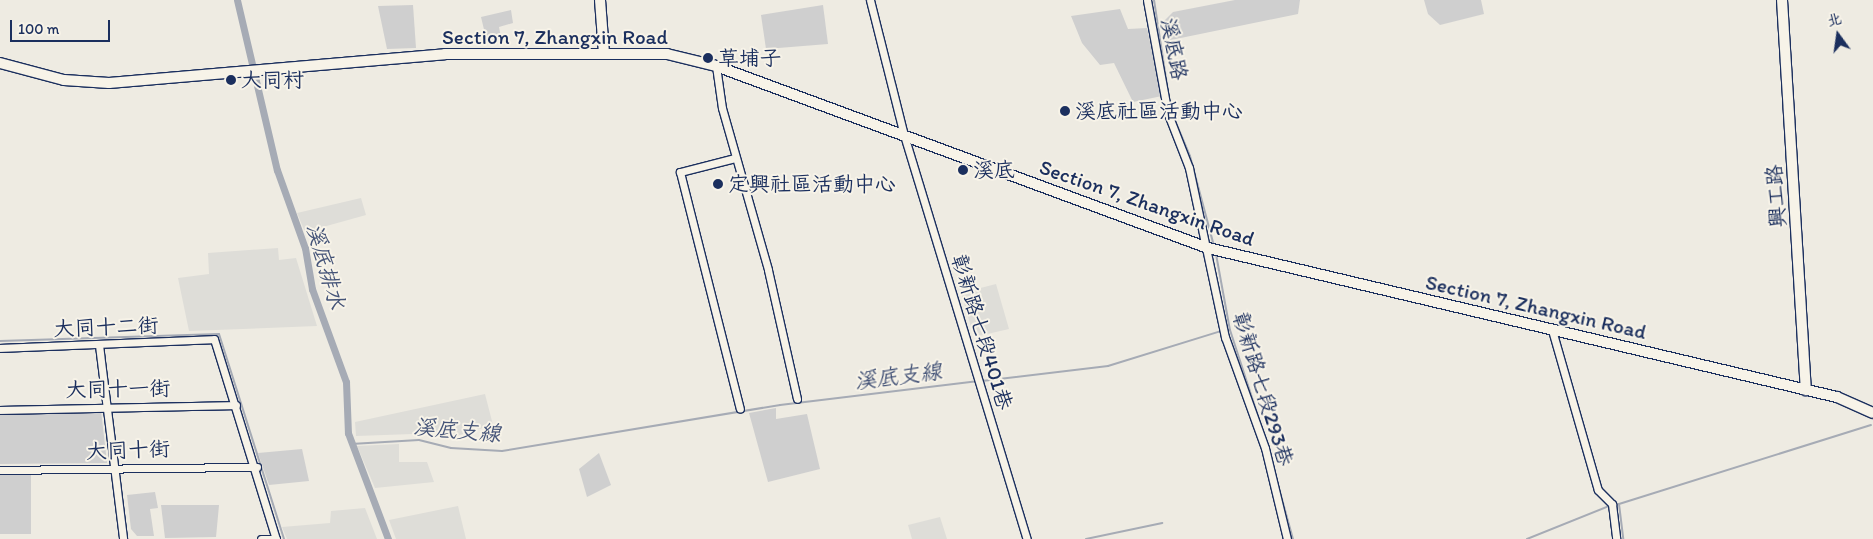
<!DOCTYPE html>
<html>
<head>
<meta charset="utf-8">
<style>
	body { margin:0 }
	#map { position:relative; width:1873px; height:539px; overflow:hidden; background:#eeebe2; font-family:Itim,"LXGW WenKai TC",sans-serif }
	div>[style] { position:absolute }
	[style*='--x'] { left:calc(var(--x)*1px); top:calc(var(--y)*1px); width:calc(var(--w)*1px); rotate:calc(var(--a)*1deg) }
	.built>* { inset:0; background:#deddd8 }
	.green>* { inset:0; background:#cfcfcf }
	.stream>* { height:2px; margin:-1px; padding:0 1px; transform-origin:1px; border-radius:1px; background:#a6abb5 }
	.canal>* { height:7px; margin:-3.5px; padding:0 3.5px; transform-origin:3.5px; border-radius:3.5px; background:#a6abb5 }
	.roads { filter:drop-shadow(1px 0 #1b2f5e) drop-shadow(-1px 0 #1b2f5e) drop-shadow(0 1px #1b2f5e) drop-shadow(0 -1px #1b2f5e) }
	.street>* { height:7px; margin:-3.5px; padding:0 3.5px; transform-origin:3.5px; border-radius:3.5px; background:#f7f3e8 }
	.secondary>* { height:10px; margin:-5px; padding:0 5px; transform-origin:5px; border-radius:5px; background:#f7f3e8 }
	.dots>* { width:14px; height:14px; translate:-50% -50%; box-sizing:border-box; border:2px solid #f7f3e8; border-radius:50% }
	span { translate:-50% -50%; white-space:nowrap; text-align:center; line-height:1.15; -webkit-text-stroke:4px #f7f3e8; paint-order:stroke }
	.street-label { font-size:21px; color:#1b2f5e }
	.poi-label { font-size:21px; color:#1b2f5e }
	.left { translate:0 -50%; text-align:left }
	.water-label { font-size:22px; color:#455478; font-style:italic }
	.north { position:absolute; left:1813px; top:10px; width:50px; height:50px; -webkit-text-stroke:4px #f7f3e8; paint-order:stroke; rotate:346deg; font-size:14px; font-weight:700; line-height:20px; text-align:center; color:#1b2f5e }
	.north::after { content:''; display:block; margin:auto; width:18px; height:22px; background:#1b2f5e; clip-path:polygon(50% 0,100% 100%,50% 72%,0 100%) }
	.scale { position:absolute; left:10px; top:20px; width:100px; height:22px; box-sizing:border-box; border:2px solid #1b2f5e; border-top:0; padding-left:6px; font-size:15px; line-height:18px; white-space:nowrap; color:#1b2f5e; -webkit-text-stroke:4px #f7f3e8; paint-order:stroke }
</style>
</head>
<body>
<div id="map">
	<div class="built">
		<div style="clip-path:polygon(361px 198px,366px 215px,305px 232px,297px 213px)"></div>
		<div style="clip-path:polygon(278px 248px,279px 260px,296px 258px,317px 326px,189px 331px,178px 278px,209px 274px,208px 253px)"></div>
		<div style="clip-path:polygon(996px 284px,1009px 329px,974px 337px,961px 293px)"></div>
		<div style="clip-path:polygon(485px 394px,493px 425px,446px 439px,441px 433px,356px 436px,355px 422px)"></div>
		<div style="clip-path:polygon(399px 444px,399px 462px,427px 462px,434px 482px,375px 488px,357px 446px)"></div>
		<div style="clip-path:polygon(458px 506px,466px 539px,396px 539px,389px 520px)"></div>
		<div style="clip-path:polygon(365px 508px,377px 539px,287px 539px,282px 527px,330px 523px,331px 511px)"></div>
		<div style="clip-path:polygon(940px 517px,947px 539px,912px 539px,908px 525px)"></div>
	</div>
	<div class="green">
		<div style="clip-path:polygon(1235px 0,1300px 0,1298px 14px,1166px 41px,1161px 24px,1173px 12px)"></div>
		<div style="clip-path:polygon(1424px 0,1481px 0,1484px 14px,1440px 25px,1428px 14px)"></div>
		<div style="clip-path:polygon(413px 5px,416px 48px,387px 49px,378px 6px)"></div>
		<div style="clip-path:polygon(823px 5px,828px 44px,766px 49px,761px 15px)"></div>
		<div style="clip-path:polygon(1120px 9px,1128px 29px,1147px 28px,1162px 96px,1133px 102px,1114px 63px,1100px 65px,1082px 43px,1071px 16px)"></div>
		<div style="clip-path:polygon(511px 10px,513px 23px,499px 27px,502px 43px,487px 42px,481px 17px)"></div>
		<div style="clip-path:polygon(776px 408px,776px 419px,807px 414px,820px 469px,768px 482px,749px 413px)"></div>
		<div style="clip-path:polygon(101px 410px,107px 463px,0 464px,0 413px)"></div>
		<div style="clip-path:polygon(302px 449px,309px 481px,269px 485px,258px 453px)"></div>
		<div style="clip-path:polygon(599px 453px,611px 485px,587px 497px,579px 469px)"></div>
		<div style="clip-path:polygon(31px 472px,31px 534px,0 534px,0 473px)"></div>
		<div style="clip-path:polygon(155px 492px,158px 508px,150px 509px,154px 536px,137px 536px,131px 529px,127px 495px)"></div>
		<div style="clip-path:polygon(161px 505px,219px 505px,216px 537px,165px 538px)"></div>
	</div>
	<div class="stream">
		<div style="--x:1154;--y:0;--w:112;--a:81.3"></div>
		<div style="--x:1171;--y:111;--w:49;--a:67.1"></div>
		<div style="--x:1190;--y:156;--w:93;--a:75.1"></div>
		<div style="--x:1216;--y:254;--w:77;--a:79.6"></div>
		<div style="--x:1226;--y:331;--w:4;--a:-14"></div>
		<div style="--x:1230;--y:330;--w:114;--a:72"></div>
		<div style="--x:0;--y:341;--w:219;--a:-1.8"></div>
		<div style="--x:219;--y:334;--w:215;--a:72.4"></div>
		<div style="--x:982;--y:381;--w:127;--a:-6.8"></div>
		<div style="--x:1108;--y:366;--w:118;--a:-17.2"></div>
		<div style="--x:351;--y:444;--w:68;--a:-3.4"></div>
		<div style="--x:419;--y:440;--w:33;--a:14"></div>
		<div style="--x:451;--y:448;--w:51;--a:3.4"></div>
		<div style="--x:502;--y:451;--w:282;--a:-9.4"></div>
		<div style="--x:780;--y:405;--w:198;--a:-6.9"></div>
		<div style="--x:1269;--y:452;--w:90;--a:74.6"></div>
		<div style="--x:1619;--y:504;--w:264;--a:-17.4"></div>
		<div style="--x:1614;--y:505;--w:5;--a:-11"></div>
		<div style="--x:1619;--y:504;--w:35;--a:83"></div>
		<div style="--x:1086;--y:539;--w:78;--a:-11.9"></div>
		<div style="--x:1527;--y:539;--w:88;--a:-21.9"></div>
	</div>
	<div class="canal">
		<div style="--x:237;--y:0;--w:175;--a:76.8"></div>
		<div style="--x:277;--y:170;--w:83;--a:70.3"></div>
		<div style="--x:305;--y:248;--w:42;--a:80.3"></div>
		<div style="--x:312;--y:289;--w:99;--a:69.9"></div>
		<div style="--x:346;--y:382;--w:51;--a:87.8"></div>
		<div style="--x:348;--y:433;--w:113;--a:69.3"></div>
	</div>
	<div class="roads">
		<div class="street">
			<div style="--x:870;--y:0;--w:139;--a:75.9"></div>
			<div style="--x:904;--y:135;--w:422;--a:73.1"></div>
			<div style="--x:1147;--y:0;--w:116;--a:79.6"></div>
			<div style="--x:1168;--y:114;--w:58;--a:68.7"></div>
			<div style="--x:1189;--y:168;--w:173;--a:78"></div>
			<div style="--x:1225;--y:337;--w:118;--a:70.2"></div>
			<div style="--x:1265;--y:448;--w:94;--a:76.4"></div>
			<div style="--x:716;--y:66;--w:42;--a:81.9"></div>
			<div style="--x:722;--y:108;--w:168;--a:74.1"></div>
			<div style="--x:768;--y:270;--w:132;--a:77.3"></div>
			<div style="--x:735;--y:158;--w:57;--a:165.7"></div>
			<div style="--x:680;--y:172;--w:244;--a:75.8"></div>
			<div style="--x:1552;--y:330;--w:166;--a:74"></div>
			<div style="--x:1598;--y:490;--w:20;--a:45"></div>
			<div style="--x:1612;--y:504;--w:35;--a:83"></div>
			<div style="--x:99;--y:345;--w:195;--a:82.9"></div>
			<div style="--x:0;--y:348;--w:214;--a:-2.4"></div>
			<div style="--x:214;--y:339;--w:209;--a:72.8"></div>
			<div style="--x:0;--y:410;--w:236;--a:-1.2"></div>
			<div style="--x:0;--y:470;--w:257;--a:-0.7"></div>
			<div style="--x:261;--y:539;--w:15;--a:0"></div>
		</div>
		<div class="secondary">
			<div style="--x:600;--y:0;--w:53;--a:85.7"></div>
			<div style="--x:1782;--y:0;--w:391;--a:86.5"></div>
			<div style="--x:0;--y:63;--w:66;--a:14.9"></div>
			<div style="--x:64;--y:80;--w:45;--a:3.8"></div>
			<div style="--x:109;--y:83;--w:337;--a:-4.9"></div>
			<div style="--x:445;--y:54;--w:222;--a:0"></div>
			<div style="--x:667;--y:54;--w:50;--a:13.8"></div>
			<div style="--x:716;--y:66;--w:525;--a:20.3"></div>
			<div style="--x:1208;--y:248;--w:646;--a:13.33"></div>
			<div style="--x:1837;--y:397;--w:39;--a:24"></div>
		</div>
	</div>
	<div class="dots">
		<div style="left:708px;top:58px;background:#1b2f5e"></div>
		<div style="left:231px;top:80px;background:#1b2f5e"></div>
		<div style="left:1065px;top:111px;background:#1b2f5e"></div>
		<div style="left:963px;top:170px;background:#1b2f5e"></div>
		<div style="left:718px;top:184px;background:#1b2f5e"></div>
	</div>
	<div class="street-label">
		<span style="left:555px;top:37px">Section 7, Zhangxin Road</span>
		<span style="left:1174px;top:49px;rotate:79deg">溪底路</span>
		<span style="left:1776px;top:196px;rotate:-94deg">興工路</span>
		<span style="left:1147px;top:203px;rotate:19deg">Section 7, Zhangxin Road</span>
		<span style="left:1536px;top:307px;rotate:13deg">Section 7, Zhangxin Road</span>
		<span style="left:106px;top:327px;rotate:-2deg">大同十二街</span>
		<span style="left:982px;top:332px;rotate:73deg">彰新路七段401巷</span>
		<span style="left:118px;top:389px;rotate:-1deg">大同十一街</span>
		<span style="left:1263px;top:389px;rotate:73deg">彰新路七段293巷</span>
		<span style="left:128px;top:450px;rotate:-2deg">大同十街</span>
	</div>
	<div class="poi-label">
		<span class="left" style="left:718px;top:58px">草埔子</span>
		<span class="left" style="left:241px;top:80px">大同村</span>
		<span class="left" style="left:1075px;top:111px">溪底社區活動中心</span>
		<span class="left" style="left:973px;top:170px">溪底</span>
		<span class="left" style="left:728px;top:184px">定興社區活動中心</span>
	</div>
	<div class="water-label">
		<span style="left:326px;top:266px;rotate:74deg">溪底排水</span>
		<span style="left:898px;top:376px;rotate:-7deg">溪底支線</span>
		<span style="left:457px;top:430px;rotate:5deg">溪底支線</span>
	</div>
	<div class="north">北</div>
	<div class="scale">100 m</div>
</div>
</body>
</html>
